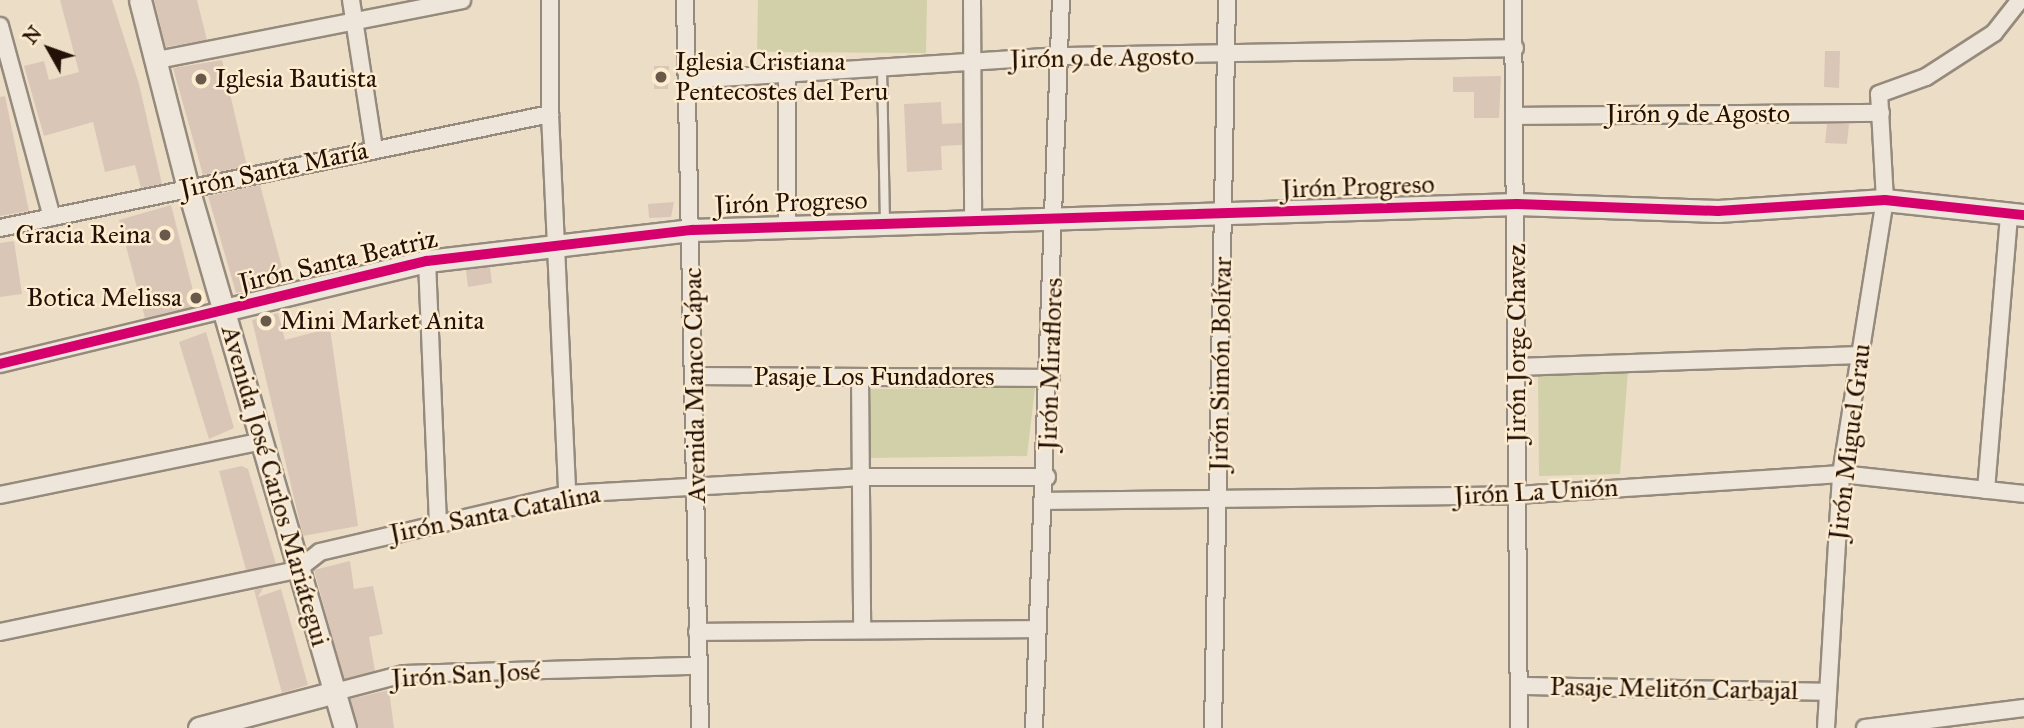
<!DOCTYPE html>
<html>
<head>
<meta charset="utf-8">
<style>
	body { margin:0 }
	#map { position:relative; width:2024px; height:728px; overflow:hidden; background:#ecdec6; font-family:"IM FELL Great Primer",serif }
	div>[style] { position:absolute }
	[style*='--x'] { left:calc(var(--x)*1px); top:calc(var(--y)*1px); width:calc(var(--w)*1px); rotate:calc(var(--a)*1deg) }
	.green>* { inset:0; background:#d2d0a8 }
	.building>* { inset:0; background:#dac6b7 }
	.roads { filter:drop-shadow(2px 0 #958a7c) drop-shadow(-2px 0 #958a7c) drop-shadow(0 2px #958a7c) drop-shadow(0 -2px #958a7c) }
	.lane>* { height:8px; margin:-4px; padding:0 4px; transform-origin:4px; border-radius:4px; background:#eee6db }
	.street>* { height:16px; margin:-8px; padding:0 8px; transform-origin:8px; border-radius:8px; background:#eee6db }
	.secondary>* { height:21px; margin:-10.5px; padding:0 10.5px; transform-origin:10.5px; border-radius:10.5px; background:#eee6db }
	.cycleway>* { height:10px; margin:-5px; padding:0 5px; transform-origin:5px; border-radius:5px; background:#d6006c }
	.dots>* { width:19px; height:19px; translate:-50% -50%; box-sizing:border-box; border:4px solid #fdecd0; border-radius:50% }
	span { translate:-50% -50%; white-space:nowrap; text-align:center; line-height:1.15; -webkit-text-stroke:5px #fdecd0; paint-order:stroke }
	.street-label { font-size:26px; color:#231108 }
	.poi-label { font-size:26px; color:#231108 }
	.left { translate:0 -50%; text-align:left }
	.right { translate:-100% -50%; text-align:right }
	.north { position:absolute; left:14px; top:14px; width:70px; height:70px; -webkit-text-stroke:5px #fdecd0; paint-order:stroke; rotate:310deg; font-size:19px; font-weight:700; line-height:28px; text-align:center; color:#231108 }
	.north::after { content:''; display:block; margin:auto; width:24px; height:32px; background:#231108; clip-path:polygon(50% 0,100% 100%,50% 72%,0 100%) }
</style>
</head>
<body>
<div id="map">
	<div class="green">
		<div style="clip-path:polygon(758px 0,927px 0,926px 53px,757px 52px)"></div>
		<div style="clip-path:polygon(1628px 371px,1620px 474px,1539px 476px,1538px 376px)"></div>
		<div style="clip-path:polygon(1035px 388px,1027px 456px,870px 458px,869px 389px)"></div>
	</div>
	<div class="building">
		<div style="clip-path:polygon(60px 0,112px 0,139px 84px,162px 184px,141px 188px,135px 165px,105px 172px,93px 122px,44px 136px,24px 66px,44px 61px,49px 80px,79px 72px)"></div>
		<div style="clip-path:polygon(154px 0,197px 0,207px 40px,166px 47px)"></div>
		<div style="clip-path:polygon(1825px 51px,1840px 51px,1839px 88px,1824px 87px)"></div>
		<div style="clip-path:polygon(222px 60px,247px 166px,203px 175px,173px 68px)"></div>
		<div style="clip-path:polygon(654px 66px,669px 66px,668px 89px,654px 89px)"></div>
		<div style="clip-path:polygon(1501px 76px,1499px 118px,1474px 118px,1474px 92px,1453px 92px,1453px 77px)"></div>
		<div style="clip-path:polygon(5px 96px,29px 211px,0 216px,0 97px)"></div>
		<div style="clip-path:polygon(941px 102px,942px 124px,962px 123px,962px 145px,941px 146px,942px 170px,907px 172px,904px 104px)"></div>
		<div style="clip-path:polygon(1827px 124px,1849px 124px,1847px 144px,1825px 143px)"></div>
		<div style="clip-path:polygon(260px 185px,286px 282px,236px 293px,208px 196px)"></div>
		<div style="clip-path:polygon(674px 202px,671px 217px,649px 218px,648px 204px)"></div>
		<div style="clip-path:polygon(171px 205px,197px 306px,145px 318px,119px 220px)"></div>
		<div style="clip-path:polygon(14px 241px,22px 294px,0 297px,0 243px)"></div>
		<div style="clip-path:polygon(490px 267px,492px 283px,468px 287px,466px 270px)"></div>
		<div style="clip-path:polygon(278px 313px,285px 340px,330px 328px,358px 526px,303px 536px,252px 320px)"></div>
		<div style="clip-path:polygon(206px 332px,234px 428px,209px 439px,179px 342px)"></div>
		<div style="clip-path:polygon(242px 466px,248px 469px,276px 564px,246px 570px,219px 471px)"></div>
		<div style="clip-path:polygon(350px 561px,354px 589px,373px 586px,383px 634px,369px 637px,375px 671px,344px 679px,314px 570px)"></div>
		<div style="clip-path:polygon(263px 588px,258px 597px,281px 589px,308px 685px,282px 693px,254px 590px)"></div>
		<div style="clip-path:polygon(389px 690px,394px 728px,358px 728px,350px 699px)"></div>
	</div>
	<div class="roads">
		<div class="lane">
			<div style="--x:882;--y:67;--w:154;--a:88.9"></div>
		</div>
		<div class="street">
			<div style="--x:351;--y:0;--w:151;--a:81.2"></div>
			<div style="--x:550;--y:0;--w:114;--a:90"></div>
			<div style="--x:550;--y:114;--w:380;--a:87.4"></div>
			<div style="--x:685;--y:0;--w:728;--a:88.82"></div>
			<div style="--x:972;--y:0;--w:219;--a:89.7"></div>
			<div style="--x:1513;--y:0;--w:728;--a:89.53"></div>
			<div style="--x:0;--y:26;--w:198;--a:74.8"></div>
			<div style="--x:157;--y:60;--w:311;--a:-11.1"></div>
			<div style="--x:689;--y:80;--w:372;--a:-3.7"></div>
			<div style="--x:1060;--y:56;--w:455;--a:-1"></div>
			<div style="--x:1516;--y:116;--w:365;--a:-0.5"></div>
			<div style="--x:787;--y:225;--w:152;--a:-90"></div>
			<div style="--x:0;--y:228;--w:562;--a:-11.71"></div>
			<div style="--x:427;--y:261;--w:263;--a:87.6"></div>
			<div style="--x:0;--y:364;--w:230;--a:-13.6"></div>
			<div style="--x:1517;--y:367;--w:343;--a:-2"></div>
			<div style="--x:697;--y:376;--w:354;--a:0.3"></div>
			<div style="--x:860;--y:377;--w:253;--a:89.5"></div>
			<div style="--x:1986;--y:490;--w:277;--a:-85.2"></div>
			<div style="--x:0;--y:495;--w:268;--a:-11.6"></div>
			<div style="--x:1046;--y:501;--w:471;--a:-0.7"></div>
			<div style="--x:1517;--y:495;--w:325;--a:-3.7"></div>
			<div style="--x:1841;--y:474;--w:184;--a:6.2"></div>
			<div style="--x:0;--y:632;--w:303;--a:-11.8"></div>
			<div style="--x:297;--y:570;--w:29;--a:-38"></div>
			<div style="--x:320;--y:552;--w:254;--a:-13.2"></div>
			<div style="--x:567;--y:494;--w:292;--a:-3.3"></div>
			<div style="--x:859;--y:477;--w:188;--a:0"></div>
			<div style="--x:697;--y:632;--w:341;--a:-0.5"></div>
			<div style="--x:1521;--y:686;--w:307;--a:1.1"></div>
			<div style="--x:335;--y:692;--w:71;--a:-14.6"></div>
			<div style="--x:404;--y:674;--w:293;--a:-1.6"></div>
			<div style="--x:1034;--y:728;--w:729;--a:-87.88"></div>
			<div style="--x:1213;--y:728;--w:728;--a:-88.9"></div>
			<div style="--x:1826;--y:728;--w:254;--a:-86.6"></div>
			<div style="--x:1841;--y:474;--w:278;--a:-80.9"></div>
			<div style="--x:1885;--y:200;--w:106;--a:-93.2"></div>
			<div style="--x:1879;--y:94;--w:50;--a:-19.9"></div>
			<div style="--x:1926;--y:77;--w:81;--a:-32.9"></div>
			<div style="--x:1994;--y:33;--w:42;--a:-51.8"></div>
			<div style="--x:1865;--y:728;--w:160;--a:-7.2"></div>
		</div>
		<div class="secondary">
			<div style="--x:140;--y:0;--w:194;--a:75.7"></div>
			<div style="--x:188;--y:188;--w:562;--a:73.79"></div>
			<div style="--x:224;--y:310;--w:209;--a:-13.6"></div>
			<div style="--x:427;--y:261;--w:267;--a:-6.7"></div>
			<div style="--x:692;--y:230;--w:825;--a:-1.81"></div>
			<div style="--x:1517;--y:204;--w:201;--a:2"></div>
			<div style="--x:1718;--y:211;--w:167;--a:-3.8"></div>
			<div style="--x:1885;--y:200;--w:140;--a:6.2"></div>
			<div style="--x:199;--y:728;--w:141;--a:-14.8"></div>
		</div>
	</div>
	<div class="cycleway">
		<div style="--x:0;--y:364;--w:439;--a:-13.6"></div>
		<div style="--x:427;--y:261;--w:267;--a:-6.7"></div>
		<div style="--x:692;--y:230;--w:825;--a:-1.81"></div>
		<div style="--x:1517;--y:204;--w:201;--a:2"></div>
		<div style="--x:1718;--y:211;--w:167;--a:-3.8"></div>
		<div style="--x:1885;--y:200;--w:140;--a:6.2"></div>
	</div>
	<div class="dots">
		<div style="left:661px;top:77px;background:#69594a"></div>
		<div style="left:201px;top:79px;background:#69594a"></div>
		<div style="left:165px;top:235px;background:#69594a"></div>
		<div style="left:196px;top:298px;background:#69594a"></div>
		<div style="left:266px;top:321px;background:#69594a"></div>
	</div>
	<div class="street-label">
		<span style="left:1102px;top:58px;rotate:-1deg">Jirón 9 de Agosto</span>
		<span style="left:1698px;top:114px">Jirón 9 de Agosto</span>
		<span style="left:274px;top:170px;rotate:-12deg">Jirón Santa María</span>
		<span style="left:1358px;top:187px;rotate:-2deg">Jirón Progreso</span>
		<span style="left:791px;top:203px;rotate:-2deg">Jirón Progreso</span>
		<span style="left:338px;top:261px;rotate:-13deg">Jirón Santa Beatriz</span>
		<span style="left:1517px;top:343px;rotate:-90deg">Jirón Jorge Chavez</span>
		<span style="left:1051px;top:364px;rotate:-88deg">Jirón Miraflores</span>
		<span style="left:1221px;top:364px;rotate:-89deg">Jirón Simón Bolívar</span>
		<span style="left:874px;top:377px">Pasaje Los Fundadores</span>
		<span style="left:695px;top:385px;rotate:-91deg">Avenida Manco Cápac</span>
		<span style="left:1850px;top:442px;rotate:-83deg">Jirón Miguel Grau</span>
		<span style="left:275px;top:486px;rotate:74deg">Avenida José Carlos Mariátegui</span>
		<span style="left:1536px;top:492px;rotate:-3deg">Jirón La Unión</span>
		<span style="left:495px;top:514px;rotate:-11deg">Jirón Santa Catalina</span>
		<span style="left:466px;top:675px;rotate:-3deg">Jirón San José</span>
		<span style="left:1674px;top:689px;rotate:1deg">Pasaje Melitón Carbajal</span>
	</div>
	<div class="poi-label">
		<span class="left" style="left:675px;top:77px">Iglesia Cristiana<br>Pentecostes del Peru</span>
		<span class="left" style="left:215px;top:79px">Iglesia Bautista</span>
		<span class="right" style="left:151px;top:235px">Gracia Reina</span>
		<span class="right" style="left:182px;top:298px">Botica Melissa</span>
		<span class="left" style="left:280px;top:321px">Mini Market Anita</span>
	</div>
	<div class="north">N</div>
</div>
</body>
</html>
